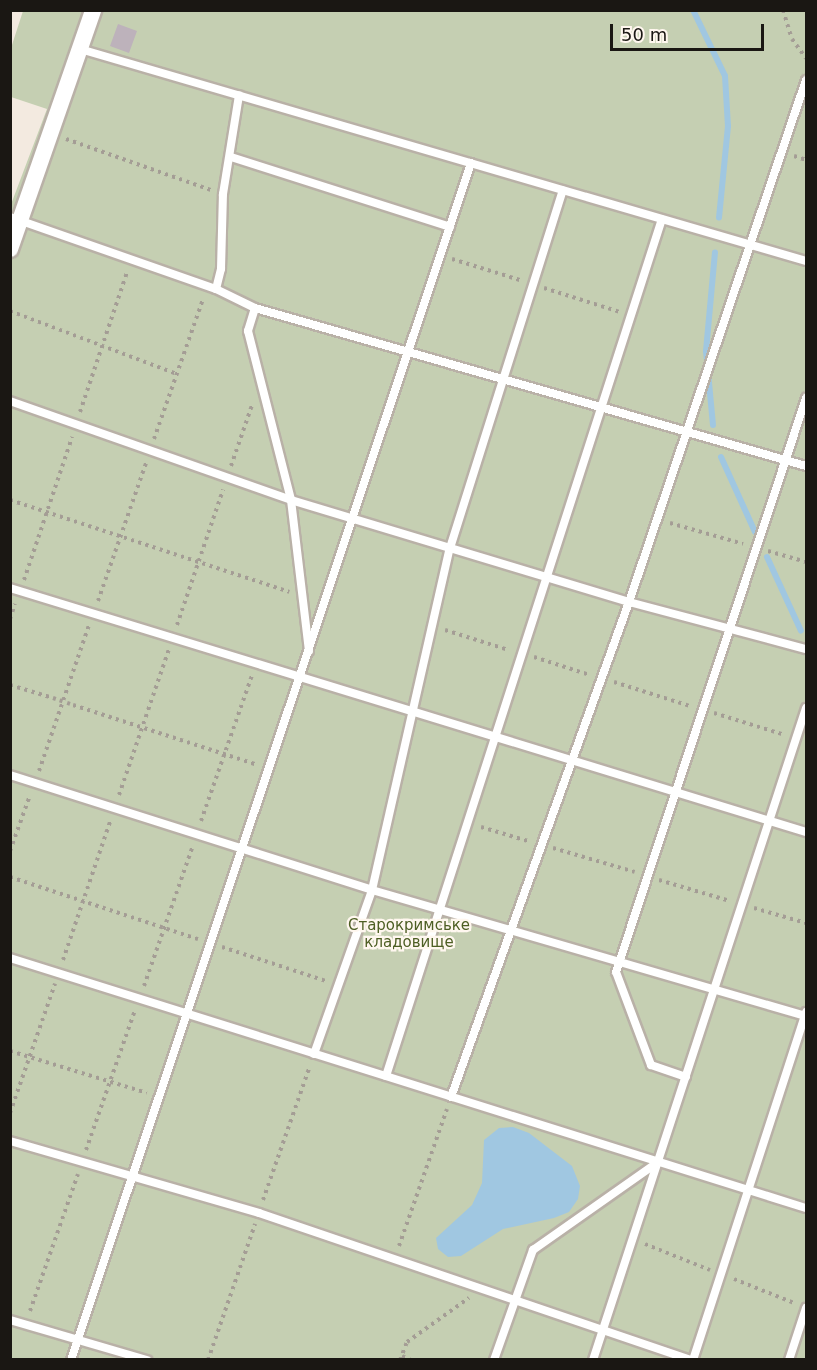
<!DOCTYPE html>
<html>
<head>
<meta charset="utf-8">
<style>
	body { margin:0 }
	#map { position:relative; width:817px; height:1370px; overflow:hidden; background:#f3eae0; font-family:"DejaVu Sans",sans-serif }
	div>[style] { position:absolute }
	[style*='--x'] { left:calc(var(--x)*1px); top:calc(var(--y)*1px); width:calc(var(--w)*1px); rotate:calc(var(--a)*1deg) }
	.green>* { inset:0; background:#c5cfb2 }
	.water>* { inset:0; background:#a0c7e1 }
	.stream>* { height:6px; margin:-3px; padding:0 3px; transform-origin:3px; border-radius:3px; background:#a0c7e1 }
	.building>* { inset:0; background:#bdb2bb }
	.path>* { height:4px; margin-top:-2px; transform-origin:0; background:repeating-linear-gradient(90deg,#a49d95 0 3px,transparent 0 7.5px) }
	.roads { filter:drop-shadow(2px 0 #b9b1a7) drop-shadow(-2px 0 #b9b1a7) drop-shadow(0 2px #b9b1a7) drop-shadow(0 -2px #b9b1a7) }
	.service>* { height:8px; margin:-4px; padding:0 4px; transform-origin:4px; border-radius:4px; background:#fff }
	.minor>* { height:16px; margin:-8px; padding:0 8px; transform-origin:8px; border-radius:8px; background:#fff }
	.path-bridge>* { height:4px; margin-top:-2px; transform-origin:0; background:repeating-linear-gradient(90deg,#a49d95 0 3px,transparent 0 7.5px) }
	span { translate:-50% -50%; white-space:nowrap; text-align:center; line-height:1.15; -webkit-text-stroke:4.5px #fff7ef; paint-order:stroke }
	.park-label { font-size:15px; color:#4d5e23 }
	.frame { position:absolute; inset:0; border:12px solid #1a1713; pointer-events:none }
	.scale { position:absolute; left:610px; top:24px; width:154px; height:27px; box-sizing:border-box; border:3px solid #1a1713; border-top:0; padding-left:8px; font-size:18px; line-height:21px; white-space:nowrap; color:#1a1713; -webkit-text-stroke:4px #fff7ef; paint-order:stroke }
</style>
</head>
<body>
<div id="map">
	<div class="green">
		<div style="clip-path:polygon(23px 11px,806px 11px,806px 1359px,11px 1360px,10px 207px,47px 109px,11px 97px,11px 48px)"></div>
	</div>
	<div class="water">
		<div style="clip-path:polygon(513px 1127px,529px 1133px,572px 1166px,580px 1186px,578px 1199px,569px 1212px,554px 1218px,503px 1229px,461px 1256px,448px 1257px,438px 1249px,436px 1238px,472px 1205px,482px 1183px,484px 1140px,499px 1128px)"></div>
	</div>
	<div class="stream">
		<div style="--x:693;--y:10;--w:73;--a:64.1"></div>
		<div style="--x:725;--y:76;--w:50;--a:86.6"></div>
		<div style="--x:728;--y:126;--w:92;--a:95.6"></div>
		<div style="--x:713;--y:425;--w:74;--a:-95.4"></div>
		<div style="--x:706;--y:351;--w:99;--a:-84.8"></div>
		<div style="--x:721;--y:457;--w:82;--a:65.6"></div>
		<div style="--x:767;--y:557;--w:81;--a:65.3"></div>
	</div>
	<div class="building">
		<div style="clip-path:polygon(118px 24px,137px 31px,129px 53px,110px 46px)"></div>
	</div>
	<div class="path">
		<div style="--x:783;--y:10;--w:30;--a:73"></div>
		<div style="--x:792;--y:39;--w:24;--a:54"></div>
		<div style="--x:66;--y:139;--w:154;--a:19.4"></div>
		<div style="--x:794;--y:156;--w:13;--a:18"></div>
		<div style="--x:452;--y:259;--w:71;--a:17.2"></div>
		<div style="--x:544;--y:288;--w:80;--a:17.5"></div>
		<div style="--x:10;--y:311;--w:178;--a:20.7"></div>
		<div style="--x:80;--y:412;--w:148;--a:-71.4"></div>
		<div style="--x:154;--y:439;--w:148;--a:-70.7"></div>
		<div style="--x:231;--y:466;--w:65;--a:-71"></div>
		<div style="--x:10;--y:500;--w:294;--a:18.2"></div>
		<div style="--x:670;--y:523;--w:76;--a:16"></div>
		<div style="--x:768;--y:551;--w:40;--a:16"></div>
		<div style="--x:24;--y:580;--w:151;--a:-71.4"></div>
		<div style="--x:98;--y:601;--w:146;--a:-70.8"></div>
		<div style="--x:10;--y:619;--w:16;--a:-72"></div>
		<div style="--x:177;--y:625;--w:143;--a:-71.2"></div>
		<div style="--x:445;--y:630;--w:67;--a:17.4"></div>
		<div style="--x:534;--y:657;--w:59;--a:17.8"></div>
		<div style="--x:614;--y:682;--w:80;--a:17.5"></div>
		<div style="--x:10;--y:685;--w:45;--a:16.8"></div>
		<div style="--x:73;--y:705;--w:191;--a:18"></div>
		<div style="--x:714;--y:713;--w:74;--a:17.2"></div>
		<div style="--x:39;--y:771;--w:154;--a:-71.1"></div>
		<div style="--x:119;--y:795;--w:154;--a:-71.1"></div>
		<div style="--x:201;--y:821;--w:155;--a:-70.7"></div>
		<div style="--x:481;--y:827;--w:49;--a:16.6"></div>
		<div style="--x:553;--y:848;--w:85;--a:16.3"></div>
		<div style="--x:10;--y:851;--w:59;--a:-70.3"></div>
		<div style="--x:10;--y:877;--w:198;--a:18.3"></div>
		<div style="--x:659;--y:880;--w:74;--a:16.5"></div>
		<div style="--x:754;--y:908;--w:54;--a:16.1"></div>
		<div style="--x:222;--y:947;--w:109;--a:18.1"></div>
		<div style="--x:63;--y:960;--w:149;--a:-71.2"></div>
		<div style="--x:144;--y:986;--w:149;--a:-70.8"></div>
		<div style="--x:10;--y:1051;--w:143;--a:17"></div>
		<div style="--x:10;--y:1113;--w:137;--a:-70.8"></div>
		<div style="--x:86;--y:1150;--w:148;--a:-70.7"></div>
		<div style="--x:263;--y:1200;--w:142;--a:-70.7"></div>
		<div style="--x:645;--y:1244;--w:70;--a:21.8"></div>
		<div style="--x:399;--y:1246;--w:145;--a:-70.7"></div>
		<div style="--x:734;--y:1279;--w:65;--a:21.8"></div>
		<div style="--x:30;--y:1311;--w:145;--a:-70.7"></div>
		<div style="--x:402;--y:1356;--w:10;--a:24"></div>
		<div style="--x:208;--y:1360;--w:144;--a:-70.9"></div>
		<div style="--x:400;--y:1360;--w:19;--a:-69"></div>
		<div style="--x:407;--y:1342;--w:76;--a:-35.4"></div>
	</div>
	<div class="roads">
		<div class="service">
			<div style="--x:80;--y:49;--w:756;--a:16.28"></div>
			<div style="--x:231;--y:157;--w:230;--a:17.7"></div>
			<div style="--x:10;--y:217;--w:218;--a:19.3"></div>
			<div style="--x:216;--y:289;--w:43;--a:26"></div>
			<div style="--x:255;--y:308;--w:24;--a:107"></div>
			<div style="--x:248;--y:331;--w:174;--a:75.7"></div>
			<div style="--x:291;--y:500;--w:152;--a:83.2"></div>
			<div style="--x:216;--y:289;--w:21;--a:-76"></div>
			<div style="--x:221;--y:269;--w:75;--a:-88.5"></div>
			<div style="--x:223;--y:194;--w:100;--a:-80.8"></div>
			<div style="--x:255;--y:308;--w:573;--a:16"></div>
			<div style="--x:10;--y:401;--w:298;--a:19.4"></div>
			<div style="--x:291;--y:500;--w:353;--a:16.8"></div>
			<div style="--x:629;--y:602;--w:183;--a:14.9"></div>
			<div style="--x:10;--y:588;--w:833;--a:17.04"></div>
			<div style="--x:10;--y:775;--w:380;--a:17.6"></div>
			<div style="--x:372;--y:890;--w:452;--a:16.2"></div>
			<div style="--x:10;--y:958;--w:834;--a:17.44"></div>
			<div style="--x:314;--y:1054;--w:174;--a:-70.5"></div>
			<div style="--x:372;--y:890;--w:351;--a:-77.2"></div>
			<div style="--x:450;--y:548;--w:375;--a:-72.5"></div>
			<div style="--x:386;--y:1076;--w:900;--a:-72.15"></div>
			<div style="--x:686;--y:1077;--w:37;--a:-161"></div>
			<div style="--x:651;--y:1065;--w:99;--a:-110.6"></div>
			<div style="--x:616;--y:972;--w:605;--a:-71.68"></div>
			<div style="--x:451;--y:1097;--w:526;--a:-70.22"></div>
			<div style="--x:629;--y:602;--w:551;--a:-71.27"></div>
			<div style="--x:10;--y:1141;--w:259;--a:16.1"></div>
			<div style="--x:259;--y:1213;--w:457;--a:18.8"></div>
			<div style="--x:10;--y:1320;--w:143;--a:16.3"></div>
			<div style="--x:71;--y:1360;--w:1262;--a:-71.52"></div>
			<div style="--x:494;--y:1360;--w:117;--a:-70.5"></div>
			<div style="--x:533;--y:1250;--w:153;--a:-35.1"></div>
			<div style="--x:593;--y:1360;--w:686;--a:-71.91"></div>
			<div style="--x:693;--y:1360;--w:366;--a:-72"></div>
			<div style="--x:789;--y:1360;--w:55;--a:-71.9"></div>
		</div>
		<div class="minor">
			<div style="--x:10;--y:249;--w:253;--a:-70.8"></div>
		</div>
	</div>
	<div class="path-bridge">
		<div style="--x:53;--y:698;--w:21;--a:19"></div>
	</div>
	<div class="park-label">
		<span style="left:409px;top:934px">Старокримське<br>кладовище</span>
	</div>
	<div class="frame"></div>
	<div class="scale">50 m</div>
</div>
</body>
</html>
